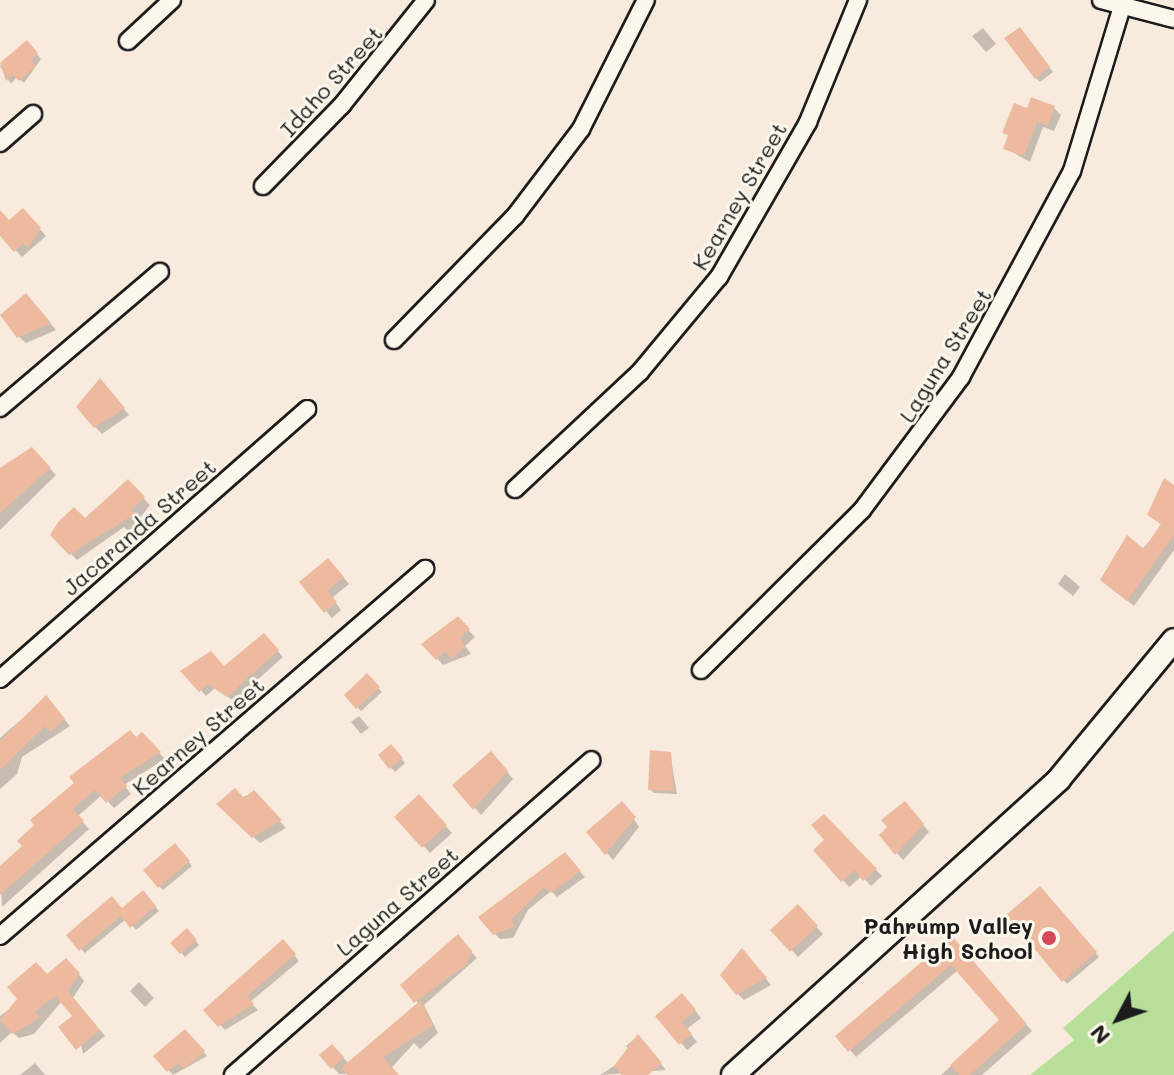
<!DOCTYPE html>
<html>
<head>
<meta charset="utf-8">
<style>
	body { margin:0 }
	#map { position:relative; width:1174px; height:1075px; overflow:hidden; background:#f8ebdd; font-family:Mali,sans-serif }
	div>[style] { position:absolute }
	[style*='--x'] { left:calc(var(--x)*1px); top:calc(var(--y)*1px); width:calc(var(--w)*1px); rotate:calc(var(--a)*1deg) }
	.green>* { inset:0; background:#b8df9a }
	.shadow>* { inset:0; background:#0003 }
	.building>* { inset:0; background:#edb99f }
	.roads { filter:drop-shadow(2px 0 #1c1c1c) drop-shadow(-2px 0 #1c1c1c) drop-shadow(0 2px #1c1c1c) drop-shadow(0 -2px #1c1c1c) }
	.street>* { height:16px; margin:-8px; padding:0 8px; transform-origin:8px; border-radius:8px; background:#fbf7ec }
	.secondary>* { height:22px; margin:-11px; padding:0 11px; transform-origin:11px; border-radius:11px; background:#fbf7ec }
	.dots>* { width:22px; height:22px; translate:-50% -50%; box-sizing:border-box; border:4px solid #fbf7ec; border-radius:50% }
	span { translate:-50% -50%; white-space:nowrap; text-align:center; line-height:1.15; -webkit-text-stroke:6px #fbf7ec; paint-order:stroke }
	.street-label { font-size:22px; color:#1c1c1c }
	.poi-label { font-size:22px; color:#1c1c1c; font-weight:700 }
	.right { translate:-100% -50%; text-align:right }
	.north { position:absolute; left:1078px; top:979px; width:80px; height:80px; -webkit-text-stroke:6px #fbf7ec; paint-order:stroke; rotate:229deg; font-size:22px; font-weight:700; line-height:32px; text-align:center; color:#1c1c1c }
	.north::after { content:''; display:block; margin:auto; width:28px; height:36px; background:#1c1c1c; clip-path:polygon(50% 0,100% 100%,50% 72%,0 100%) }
</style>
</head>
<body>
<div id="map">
	<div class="green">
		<div style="clip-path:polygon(1174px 931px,1174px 1075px,1030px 1075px,1074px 1040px,1063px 1028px)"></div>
	</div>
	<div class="shadow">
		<div style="clip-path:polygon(983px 28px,996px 44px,986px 52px,972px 36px)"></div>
		<div style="clip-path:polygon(1023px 33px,1053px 72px,1040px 82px,1036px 78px)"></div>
		<div style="clip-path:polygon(27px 42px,41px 59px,24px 83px,17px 77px,11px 84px,0 66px)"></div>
		<div style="clip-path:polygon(1054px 108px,1061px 115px,1054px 131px,1043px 127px,1030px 162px,1005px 148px,1028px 110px)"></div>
		<div style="clip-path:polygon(23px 211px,46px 236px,22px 257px,0 233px,0 212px,10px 223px)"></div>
		<div style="clip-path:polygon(32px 302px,56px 330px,26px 343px,19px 337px)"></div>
		<div style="clip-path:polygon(106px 387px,129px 415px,102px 434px,95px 427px)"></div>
		<div style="clip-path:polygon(32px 450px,56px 475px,0 530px,0 475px)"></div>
		<div style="clip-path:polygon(128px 482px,150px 505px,129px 532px,124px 527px,77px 560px,53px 535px,85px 521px)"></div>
		<div style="clip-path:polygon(1174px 487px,1174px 550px,1134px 606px,1109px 586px,1163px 526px,1149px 514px)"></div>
		<div style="clip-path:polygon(335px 567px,349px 584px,332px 598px,341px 610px,332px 618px,302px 583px)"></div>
		<div style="clip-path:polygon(1065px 574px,1080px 587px,1073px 596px,1058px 584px)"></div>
		<div style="clip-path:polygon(458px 619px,475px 637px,465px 646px,471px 654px,443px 665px,424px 644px)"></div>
		<div style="clip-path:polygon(269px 641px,283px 657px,234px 701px,215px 688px,206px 696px,183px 671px,225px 668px)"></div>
		<div style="clip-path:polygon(367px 676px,382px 692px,361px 711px,346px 695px)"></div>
		<div style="clip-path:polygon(46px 698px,70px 726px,22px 757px,17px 774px,0 789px,0 738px)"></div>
		<div style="clip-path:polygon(359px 716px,369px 728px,361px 734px,351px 722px)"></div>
		<div style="clip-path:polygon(142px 735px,165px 759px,124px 785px,131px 794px,114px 808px,102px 795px,78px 816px,89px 829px,2px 907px,0 869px)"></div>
		<div style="clip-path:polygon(395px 750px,405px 763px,395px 772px,380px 755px)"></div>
		<div style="clip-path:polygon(670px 754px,677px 794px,654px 793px,650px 789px)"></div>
		<div style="clip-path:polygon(498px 760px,513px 779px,481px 815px,455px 785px)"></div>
		<div style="clip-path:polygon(254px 793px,286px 828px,260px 843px,219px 805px)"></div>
		<div style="clip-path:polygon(419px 797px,452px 833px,430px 853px,397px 817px)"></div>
		<div style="clip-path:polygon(628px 810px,639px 827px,613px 860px,588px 832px)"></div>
		<div style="clip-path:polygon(911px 810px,929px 832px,903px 860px,881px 835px)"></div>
		<div style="clip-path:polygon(824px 817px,882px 876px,871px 886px,862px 876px,849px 887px,816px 850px,826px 840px)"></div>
		<div style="clip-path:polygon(175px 846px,192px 866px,163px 890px,159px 886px)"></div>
		<div style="clip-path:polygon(564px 855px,585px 877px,557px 897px,551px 891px,528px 910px,513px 938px,500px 939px,495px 934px)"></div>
		<div style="clip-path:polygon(1039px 889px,1099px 957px,1067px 984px,1064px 980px)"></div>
		<div style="clip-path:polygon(147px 897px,159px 911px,136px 930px,126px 919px,85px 953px,68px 935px)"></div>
		<div style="clip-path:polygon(798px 907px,823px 934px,798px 957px,773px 930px)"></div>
		<div style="clip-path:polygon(191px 935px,199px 945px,185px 957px,173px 943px)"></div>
		<div style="clip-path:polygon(458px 937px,477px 958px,424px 1005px,438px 1033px,420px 1049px,414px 1043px,385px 1075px,339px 1074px,322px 1055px,339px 1053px,349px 1064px,419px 1004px,403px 986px)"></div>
		<div style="clip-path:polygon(957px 945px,1032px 1031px,982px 1075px,941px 1075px,1002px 1020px,958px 970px,856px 1057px,838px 1036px)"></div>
		<div style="clip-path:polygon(288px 947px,299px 961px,250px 1002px,258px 1010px,225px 1030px,206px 1010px)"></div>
		<div style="clip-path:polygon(748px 957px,771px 985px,744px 1000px,738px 994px)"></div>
		<div style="clip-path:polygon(72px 966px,84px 981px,73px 998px,105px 1036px,83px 1054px,75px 1016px,62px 1001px,34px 1034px,19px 1038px,12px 1032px,0 1043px,0 1016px)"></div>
		<div style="clip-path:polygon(139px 982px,154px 998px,145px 1007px,130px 991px)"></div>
		<div style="clip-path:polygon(688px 1002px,701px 1018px,687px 1029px,697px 1042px,687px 1050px,658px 1016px)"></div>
		<div style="clip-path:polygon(185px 1031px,207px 1056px,173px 1075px,156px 1056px)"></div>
		<div style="clip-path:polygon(637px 1037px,666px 1070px,600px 1075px,632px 1054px,626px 1046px)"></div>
		<div style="clip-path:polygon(35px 1063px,45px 1075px,20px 1075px)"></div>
	</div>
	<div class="building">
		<div style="clip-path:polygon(1020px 27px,1050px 67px,1035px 79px,1004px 38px)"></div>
		<div style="clip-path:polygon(27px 40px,38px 53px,31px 60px,36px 66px,19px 81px,12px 75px,6px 81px,0 63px)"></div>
		<div style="clip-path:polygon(1031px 97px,1055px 106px,1048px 126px,1037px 122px,1024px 156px,1003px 149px,1008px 135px,1002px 133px,1014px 103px,1027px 108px)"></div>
		<div style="clip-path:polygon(23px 208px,41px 228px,28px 248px,23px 243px,14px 252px,0 236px,0 210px,9px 220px)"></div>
		<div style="clip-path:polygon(26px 293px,51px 323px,17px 338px,0 315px)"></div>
		<div style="clip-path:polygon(100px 378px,125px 408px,94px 428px,76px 407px)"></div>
		<div style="clip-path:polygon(32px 447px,51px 468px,0 513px,0 468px)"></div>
		<div style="clip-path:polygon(1164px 478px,1174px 485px,1174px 535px,1127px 601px,1100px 580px,1127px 535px,1144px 549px,1161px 524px,1147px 515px)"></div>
		<div style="clip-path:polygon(128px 479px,145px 497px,131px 510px,135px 514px,69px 555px,50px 535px,58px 522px,74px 507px,85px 518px)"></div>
		<div style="clip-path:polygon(328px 558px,344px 577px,327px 591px,337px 602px,324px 613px,299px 582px)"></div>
		<div style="clip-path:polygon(458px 616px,470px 629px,460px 639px,466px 646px,452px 659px,445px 651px,436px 660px,421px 644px)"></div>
		<div style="clip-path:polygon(264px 633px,279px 650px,227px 697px,208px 684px,199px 692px,180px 671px,211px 651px,224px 666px)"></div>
		<div style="clip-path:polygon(367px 673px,380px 687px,356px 709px,344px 695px)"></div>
		<div style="clip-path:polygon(46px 695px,65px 719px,50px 732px,45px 726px,0 770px,0 741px)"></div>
		<div style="clip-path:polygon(130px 730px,136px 737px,142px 732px,161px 752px,120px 778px,127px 786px,106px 803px,95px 790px,73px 809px,84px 821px,0 895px,0 866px,22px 846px,17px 841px,34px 825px,30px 820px,74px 783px,69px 777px)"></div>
		<div style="clip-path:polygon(391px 744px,403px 758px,389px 769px,378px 755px)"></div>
		<div style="clip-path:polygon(650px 750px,671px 752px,674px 791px,648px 790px)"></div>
		<div style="clip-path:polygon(491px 751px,508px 771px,473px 810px,452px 785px)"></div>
		<div style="clip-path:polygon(235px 788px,244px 798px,254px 790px,282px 820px,252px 838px,216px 804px)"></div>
		<div style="clip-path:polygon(419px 794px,447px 825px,422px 848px,394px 817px)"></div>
		<div style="clip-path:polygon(622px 801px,636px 817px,605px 855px,586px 832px)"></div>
		<div style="clip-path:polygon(905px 801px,924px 824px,895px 855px,879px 835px,887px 827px,881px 820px)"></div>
		<div style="clip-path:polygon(824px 814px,877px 869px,863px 881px,855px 870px,841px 882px,813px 850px,824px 840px,811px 825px)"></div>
		<div style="clip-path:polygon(175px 843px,190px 861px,158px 888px,143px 870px)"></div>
		<div style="clip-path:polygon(565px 852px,581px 871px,550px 893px,544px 887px,511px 920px,516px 926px,493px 935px,478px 917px)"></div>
		<div style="clip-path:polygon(1040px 886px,1097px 952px,1062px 982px,1006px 915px)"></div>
		<div style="clip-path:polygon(143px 890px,156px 906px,130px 928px,121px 916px,79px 951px,66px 935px,112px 896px,122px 908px)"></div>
		<div style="clip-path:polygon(798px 904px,818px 926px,790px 952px,770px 930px)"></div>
		<div style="clip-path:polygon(187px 928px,197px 940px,180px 954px,170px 943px)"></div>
		<div style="clip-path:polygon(458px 934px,472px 951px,466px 965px,414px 1003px,400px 985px)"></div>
		<div style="clip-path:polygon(952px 936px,1027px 1024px,970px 1075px,959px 1075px,950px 1065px,999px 1020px,951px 965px,848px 1052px,835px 1036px)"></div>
		<div style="clip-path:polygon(283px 939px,296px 954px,247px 996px,254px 1004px,218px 1027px,203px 1010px)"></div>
		<div style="clip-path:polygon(742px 948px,767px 978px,736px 995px,720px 975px)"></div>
		<div style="clip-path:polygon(66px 958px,80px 973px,68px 991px,100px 1030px,76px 1050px,58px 1027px,72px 1016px,55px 996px,35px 1012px,40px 1018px,12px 1034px,0 1020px,17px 999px,7px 987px,36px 962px,47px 974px)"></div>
		<div style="clip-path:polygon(682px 993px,696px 1010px,682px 1022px,692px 1034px,679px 1045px,655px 1016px)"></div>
		<div style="clip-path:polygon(421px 1000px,433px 1026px,383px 1057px,399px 1075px,348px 1075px,341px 1068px)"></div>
		<div style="clip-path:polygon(185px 1029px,205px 1051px,184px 1069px,179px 1063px,167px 1072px,153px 1056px)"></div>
		<div style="clip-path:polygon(638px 1034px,662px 1063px,648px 1075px,621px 1075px,614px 1066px)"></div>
		<div style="clip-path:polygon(332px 1044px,344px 1057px,331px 1069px,319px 1055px)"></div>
	</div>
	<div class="roads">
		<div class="street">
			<div style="--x:1101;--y:0;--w:75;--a:14.6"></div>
			<div style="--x:128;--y:41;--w:60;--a:-43"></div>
			<div style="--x:0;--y:143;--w:44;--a:-41.3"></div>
			<div style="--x:263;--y:186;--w:113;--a:-45.7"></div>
			<div style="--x:342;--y:105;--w:134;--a:-51.3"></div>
			<div style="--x:394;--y:340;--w:173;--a:-45.7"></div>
			<div style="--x:515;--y:216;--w:109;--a:-52.8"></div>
			<div style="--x:581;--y:129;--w:144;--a:-63.3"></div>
			<div style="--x:0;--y:408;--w:210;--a:-40.4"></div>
			<div style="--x:515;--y:489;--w:171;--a:-43.1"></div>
			<div style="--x:640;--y:372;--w:124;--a:-50.3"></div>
			<div style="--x:719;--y:277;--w:179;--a:-60.1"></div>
			<div style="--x:808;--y:122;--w:132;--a:-67.7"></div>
			<div style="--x:701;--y:670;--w:227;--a:-44.8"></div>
			<div style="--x:862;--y:510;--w:166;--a:-53.3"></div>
			<div style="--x:961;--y:377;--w:234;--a:-61.7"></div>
			<div style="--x:1072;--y:171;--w:179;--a:-73.1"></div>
			<div style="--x:0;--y:679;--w:409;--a:-41.3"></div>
			<div style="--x:0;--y:936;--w:562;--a:-40.81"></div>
			<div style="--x:233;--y:1075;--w:477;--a:-41.3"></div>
		</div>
		<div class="secondary">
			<div style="--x:733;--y:1075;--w:440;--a:-42.2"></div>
			<div style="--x:1059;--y:779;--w:180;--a:-50.4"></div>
		</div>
	</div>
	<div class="dots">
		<div style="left:1049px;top:938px;background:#d1495b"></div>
	</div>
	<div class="street-label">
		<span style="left:331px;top:81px;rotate:-48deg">Idaho Street</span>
		<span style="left:739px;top:196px;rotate:-60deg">Kearney Street</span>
		<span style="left:945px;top:355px;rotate:-58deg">Laguna Street</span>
		<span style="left:139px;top:527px;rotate:-41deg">Jacaranda Street</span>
		<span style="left:198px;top:736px;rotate:-41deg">Kearney Street</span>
		<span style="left:397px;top:901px;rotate:-41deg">Laguna Street</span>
	</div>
	<div class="poi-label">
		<span class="right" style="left:1033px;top:938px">Pahrump Valley<br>High School</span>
	</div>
	<div class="north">N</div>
</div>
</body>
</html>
